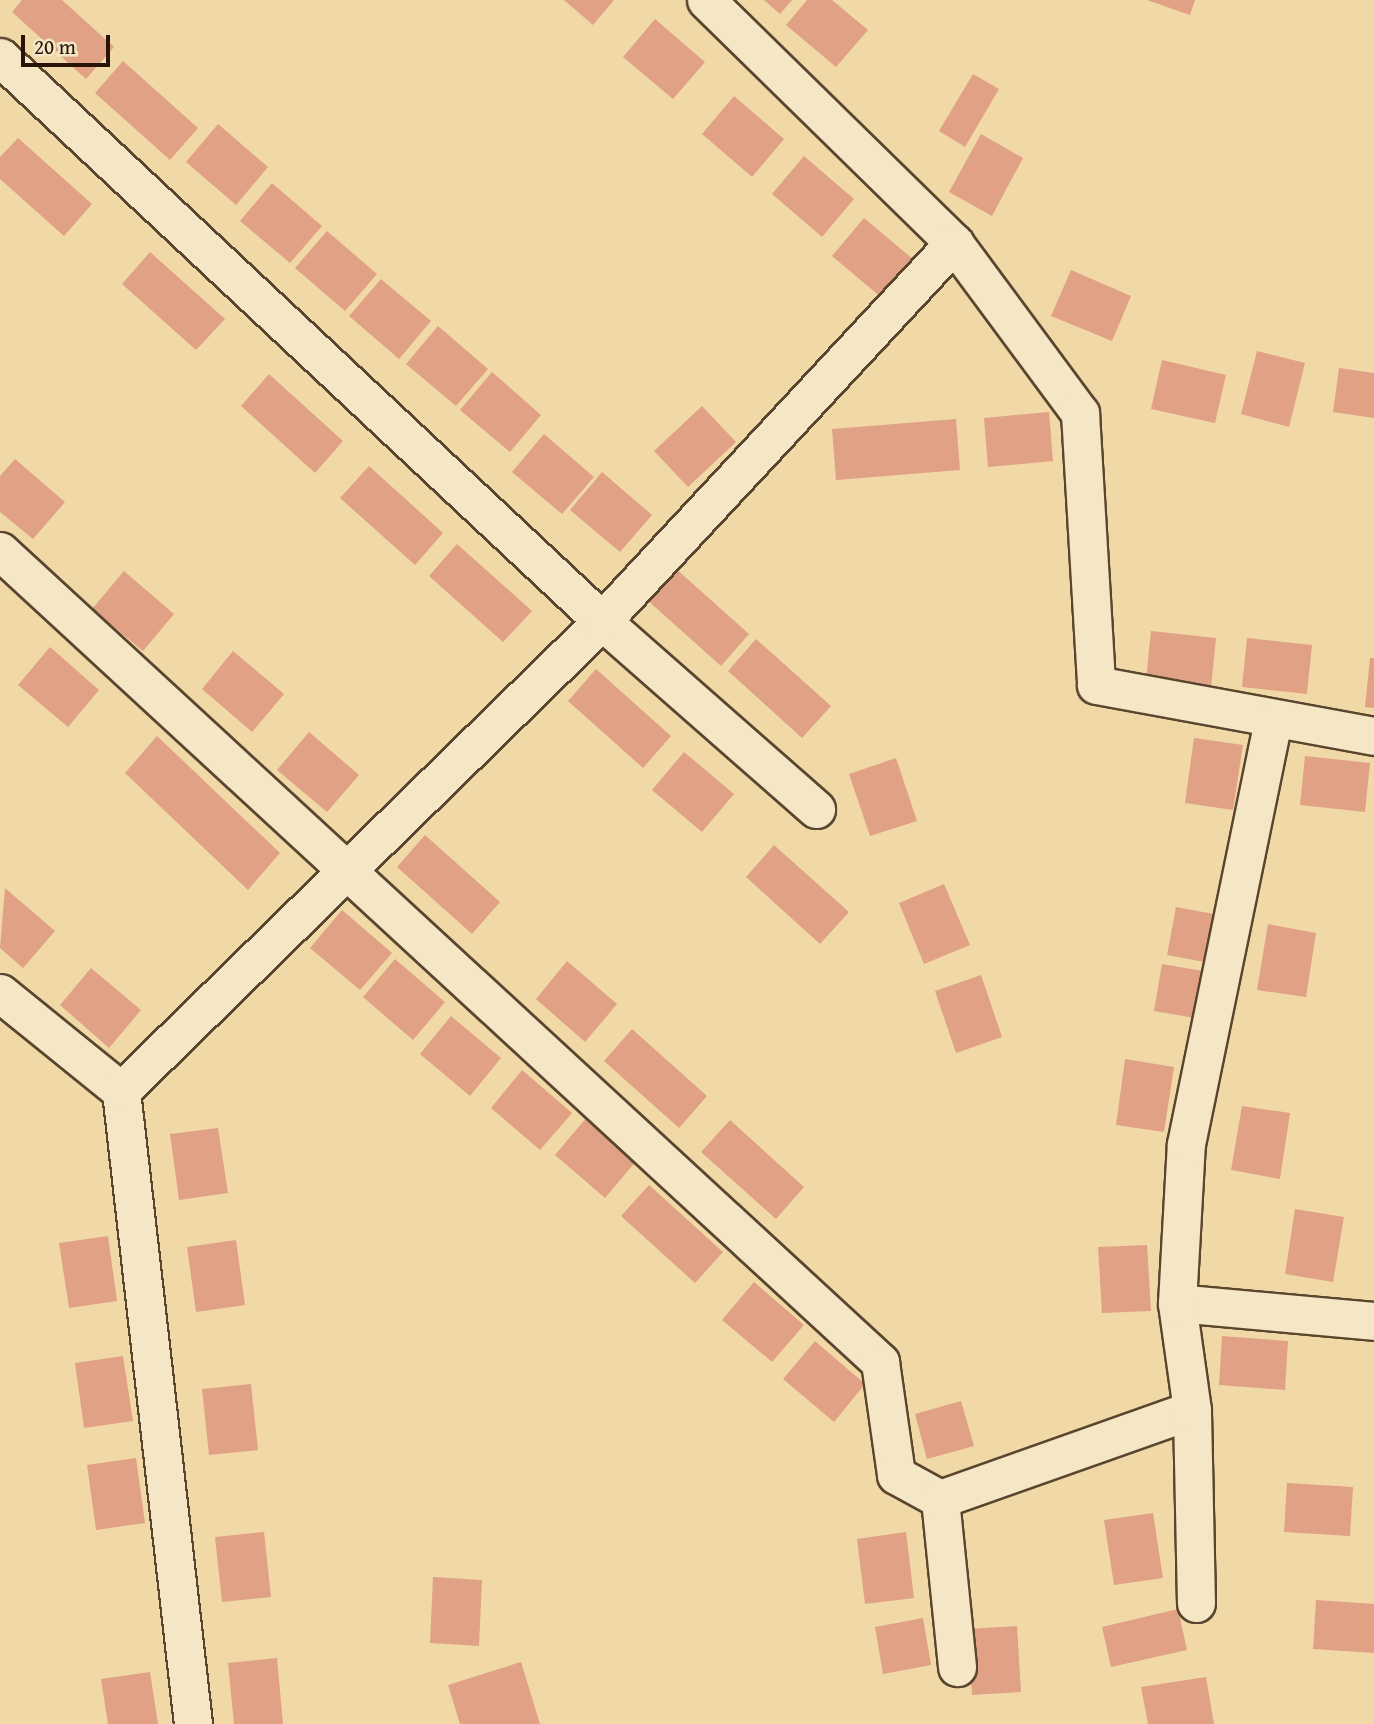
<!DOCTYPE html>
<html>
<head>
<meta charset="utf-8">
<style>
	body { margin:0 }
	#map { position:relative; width:1374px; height:1724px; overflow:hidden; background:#f0d9a7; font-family:"Gentium Book Plus",serif }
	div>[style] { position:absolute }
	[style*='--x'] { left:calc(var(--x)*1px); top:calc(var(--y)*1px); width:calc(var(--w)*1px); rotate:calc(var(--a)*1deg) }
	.building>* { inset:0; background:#e0a185 }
	.roads { filter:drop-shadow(2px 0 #5a452e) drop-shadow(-2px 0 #5a452e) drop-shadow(0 2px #5a452e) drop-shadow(0 -2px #5a452e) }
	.street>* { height:37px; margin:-18.5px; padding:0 18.5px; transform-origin:18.5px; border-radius:18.5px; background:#f5e6c6 }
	span { translate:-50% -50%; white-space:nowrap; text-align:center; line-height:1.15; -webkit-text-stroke:5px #f5e6c6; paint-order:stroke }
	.scale { position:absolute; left:21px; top:35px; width:89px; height:32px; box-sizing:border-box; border:4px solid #281406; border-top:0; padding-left:9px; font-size:21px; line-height:24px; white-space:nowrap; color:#281406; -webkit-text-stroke:5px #f5e6c6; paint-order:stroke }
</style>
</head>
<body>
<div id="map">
	<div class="building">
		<div style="clip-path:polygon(22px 0,62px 0,114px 47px,86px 79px,12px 12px)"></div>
		<div style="clip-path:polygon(564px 0,614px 0,593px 25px)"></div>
		<div style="clip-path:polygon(764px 0,792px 0,780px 14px)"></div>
		<div style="clip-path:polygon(807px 0,832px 0,868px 30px,836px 67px,786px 25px)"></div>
		<div style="clip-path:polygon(1147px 0,1195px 0,1190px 15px)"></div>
		<div style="clip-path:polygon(655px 19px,705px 62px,673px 99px,623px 57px)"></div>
		<div style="clip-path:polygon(123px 61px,198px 128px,170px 160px,95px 93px)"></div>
		<div style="clip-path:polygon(973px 74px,999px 89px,965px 147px,939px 131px)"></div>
		<div style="clip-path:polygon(734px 96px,784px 139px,752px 177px,702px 134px)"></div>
		<div style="clip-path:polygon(218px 124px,268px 167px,236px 205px,186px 162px)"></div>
		<div style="clip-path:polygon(981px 134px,1023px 158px,992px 216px,949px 192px)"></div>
		<div style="clip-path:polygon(18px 138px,92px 204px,64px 236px,0 179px,0 157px)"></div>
		<div style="clip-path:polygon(804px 156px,854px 199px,822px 237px,772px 194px)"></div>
		<div style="clip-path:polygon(272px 183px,322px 226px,290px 263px,240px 221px)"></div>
		<div style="clip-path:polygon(864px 218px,914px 260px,882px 298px,832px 256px)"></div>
		<div style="clip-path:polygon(327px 231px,377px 274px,345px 311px,295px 268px)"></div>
		<div style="clip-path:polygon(150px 252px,225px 319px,196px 350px,122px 284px)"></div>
		<div style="clip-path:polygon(1071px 270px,1131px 296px,1112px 341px,1051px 316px)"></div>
		<div style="clip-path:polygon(381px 279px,431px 321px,399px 359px,349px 316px)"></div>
		<div style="clip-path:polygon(438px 326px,488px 369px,456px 406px,406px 364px)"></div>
		<div style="clip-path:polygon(1257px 351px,1305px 363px,1289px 427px,1241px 414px)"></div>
		<div style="clip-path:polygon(1162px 360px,1226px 375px,1215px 423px,1151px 409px)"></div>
		<div style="clip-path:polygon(1339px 368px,1374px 373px,1374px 418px,1333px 412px)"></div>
		<div style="clip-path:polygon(492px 372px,541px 415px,510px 452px,460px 410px)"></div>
		<div style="clip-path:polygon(269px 374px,343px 441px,315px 473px,241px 406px)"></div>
		<div style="clip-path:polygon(702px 406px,736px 442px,688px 487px,654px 451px)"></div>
		<div style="clip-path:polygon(1049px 412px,1053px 461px,988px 467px,984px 418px)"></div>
		<div style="clip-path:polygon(956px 419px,960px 470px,836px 480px,832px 429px)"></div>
		<div style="clip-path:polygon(544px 434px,594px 477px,562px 514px,512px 472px)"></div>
		<div style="clip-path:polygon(15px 459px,65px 502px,33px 539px,0 512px,0 476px)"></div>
		<div style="clip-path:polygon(369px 466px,443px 533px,415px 565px,340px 498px)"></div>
		<div style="clip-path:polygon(602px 472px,652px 515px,620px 552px,570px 510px)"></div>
		<div style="clip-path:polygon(457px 544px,532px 611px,503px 642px,429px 576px)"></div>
		<div style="clip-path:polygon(674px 567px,749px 634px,721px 666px,646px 599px)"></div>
		<div style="clip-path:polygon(124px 571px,174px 614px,143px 651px,92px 609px)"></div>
		<div style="clip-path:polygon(1151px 631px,1216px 638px,1211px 687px,1146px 680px)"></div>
		<div style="clip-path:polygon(1247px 638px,1312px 645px,1307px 694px,1242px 687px)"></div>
		<div style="clip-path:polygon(756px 639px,831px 706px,802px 738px,728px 671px)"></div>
		<div style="clip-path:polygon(50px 647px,99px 690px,68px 727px,18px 685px)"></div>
		<div style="clip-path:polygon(233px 651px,284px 694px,252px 732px,202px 689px)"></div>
		<div style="clip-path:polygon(1370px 658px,1374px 658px,1374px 708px,1365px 707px)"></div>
		<div style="clip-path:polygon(596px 669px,671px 736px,643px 768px,568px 701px)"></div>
		<div style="clip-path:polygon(309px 732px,359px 775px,327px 812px,277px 770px)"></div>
		<div style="clip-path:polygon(157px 736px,280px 853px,248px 890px,125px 773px)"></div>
		<div style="clip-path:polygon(1194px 738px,1243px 745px,1233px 810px,1185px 803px)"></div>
		<div style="clip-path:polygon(684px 752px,734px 794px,702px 832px,652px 790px)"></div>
		<div style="clip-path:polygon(1305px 756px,1370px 763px,1365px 812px,1300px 805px)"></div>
		<div style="clip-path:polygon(896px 758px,917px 821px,870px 836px,849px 774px)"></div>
		<div style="clip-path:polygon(425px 835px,500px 902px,472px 934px,397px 867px)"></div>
		<div style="clip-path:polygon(774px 845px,849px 912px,820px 944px,746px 877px)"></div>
		<div style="clip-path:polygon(944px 884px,970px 945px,924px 964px,899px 903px)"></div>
		<div style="clip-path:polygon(5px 888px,55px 931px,23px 968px,0 948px)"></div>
		<div style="clip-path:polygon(1176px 907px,1219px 915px,1210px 963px,1167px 955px)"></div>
		<div style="clip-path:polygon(342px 910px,392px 953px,360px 990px,310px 948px)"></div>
		<div style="clip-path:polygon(1268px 924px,1316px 933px,1306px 997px,1257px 990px)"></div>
		<div style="clip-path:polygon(395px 959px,445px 1002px,413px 1040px,363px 997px)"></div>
		<div style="clip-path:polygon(567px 961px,617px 1004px,585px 1042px,536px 999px)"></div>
		<div style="clip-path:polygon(1162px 964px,1209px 972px,1201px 1019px,1154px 1011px)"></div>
		<div style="clip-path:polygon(91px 968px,141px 1010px,109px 1048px,60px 1005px)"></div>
		<div style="clip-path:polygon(981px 975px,1002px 1037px,956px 1053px,935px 991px)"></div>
		<div style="clip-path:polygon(451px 1016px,501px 1058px,470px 1096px,420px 1054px)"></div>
		<div style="clip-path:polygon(632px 1029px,707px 1096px,679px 1128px,604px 1061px)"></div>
		<div style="clip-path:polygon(1125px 1059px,1174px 1067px,1164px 1132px,1116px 1125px)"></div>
		<div style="clip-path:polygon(522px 1070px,572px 1113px,540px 1150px,491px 1108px)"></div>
		<div style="clip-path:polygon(1242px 1106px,1290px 1113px,1280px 1179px,1231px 1170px)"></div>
		<div style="clip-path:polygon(587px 1117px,637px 1160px,605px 1198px,555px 1155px)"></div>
		<div style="clip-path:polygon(730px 1120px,804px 1187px,776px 1219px,701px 1152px)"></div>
		<div style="clip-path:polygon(218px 1128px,228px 1193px,179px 1200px,170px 1134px)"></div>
		<div style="clip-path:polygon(649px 1185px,723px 1252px,695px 1283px,621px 1216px)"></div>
		<div style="clip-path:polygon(1295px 1209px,1344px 1217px,1333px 1282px,1285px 1274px)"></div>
		<div style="clip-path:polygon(108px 1236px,117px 1301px,69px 1308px,59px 1243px)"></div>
		<div style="clip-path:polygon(236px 1240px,245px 1305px,196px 1312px,187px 1247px)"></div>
		<div style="clip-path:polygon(1147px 1245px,1151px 1311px,1102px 1313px,1098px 1247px)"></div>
		<div style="clip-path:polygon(754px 1282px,804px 1325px,772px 1362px,722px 1320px)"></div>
		<div style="clip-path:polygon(1222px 1336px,1288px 1341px,1285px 1390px,1219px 1385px)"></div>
		<div style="clip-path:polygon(815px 1341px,865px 1384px,834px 1422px,783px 1379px)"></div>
		<div style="clip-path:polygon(123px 1356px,133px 1421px,84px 1428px,75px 1363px)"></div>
		<div style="clip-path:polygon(251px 1384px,258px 1450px,209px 1455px,202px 1389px)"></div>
		<div style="clip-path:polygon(961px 1401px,974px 1446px,927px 1459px,915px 1414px)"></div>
		<div style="clip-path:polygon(136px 1458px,145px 1523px,96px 1530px,87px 1465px)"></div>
		<div style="clip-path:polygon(1287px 1483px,1353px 1487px,1350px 1536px,1284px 1532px)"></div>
		<div style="clip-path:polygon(1153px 1513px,1163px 1578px,1114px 1585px,1104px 1520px)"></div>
		<div style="clip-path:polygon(264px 1532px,271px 1597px,222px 1602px,215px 1537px)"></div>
		<div style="clip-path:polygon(906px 1532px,914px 1598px,865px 1604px,857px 1539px)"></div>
		<div style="clip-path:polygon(433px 1577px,482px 1580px,479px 1646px,430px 1643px)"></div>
		<div style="clip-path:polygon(1316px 1600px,1374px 1604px,1374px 1653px,1313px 1649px)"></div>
		<div style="clip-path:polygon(1178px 1609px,1187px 1650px,1111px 1667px,1102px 1627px)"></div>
		<div style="clip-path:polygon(923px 1618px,931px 1665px,883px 1674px,875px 1627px)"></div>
		<div style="clip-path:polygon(1017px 1626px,1021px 1692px,972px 1695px,968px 1629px)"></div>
		<div style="clip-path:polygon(277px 1658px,283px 1724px,234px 1724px,228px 1663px)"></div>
		<div style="clip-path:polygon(521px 1662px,540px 1724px,460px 1724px,448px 1685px)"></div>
		<div style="clip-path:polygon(150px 1672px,158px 1724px,108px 1724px,101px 1679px)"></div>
		<div style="clip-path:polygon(1206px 1677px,1214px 1724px,1148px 1724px,1141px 1687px)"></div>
	</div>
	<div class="roads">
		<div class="street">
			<div style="--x:706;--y:0;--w:347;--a:44.4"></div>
			<div style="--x:954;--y:243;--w:212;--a:53.5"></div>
			<div style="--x:1080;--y:413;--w:272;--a:86.6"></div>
			<div style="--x:1096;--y:685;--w:283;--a:10.4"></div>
			<div style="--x:0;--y:57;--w:825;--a:43.13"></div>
			<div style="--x:602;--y:621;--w:285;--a:41.3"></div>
			<div style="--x:0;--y:551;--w:1197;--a:42.66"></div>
			<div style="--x:880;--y:1362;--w:114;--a:81.9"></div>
			<div style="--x:896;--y:1475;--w:50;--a:28.6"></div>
			<div style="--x:940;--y:1499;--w:169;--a:84.2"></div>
			<div style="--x:0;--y:993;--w:156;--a:39"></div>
			<div style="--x:121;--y:1091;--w:637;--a:83.51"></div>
			<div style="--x:121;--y:1091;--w:673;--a:-44.34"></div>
			<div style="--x:602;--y:621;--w:517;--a:-47.04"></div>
			<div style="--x:1177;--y:1303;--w:198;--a:5.2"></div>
			<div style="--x:940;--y:1499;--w:267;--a:-19.5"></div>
			<div style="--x:1196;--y:1603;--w:193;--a:-91.2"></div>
			<div style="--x:1192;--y:1410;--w:108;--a:-98"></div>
			<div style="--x:1177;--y:1303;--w:159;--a:-86.8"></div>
			<div style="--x:1186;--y:1144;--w:431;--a:-78.4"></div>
		</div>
	</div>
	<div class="scale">20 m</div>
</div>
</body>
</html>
